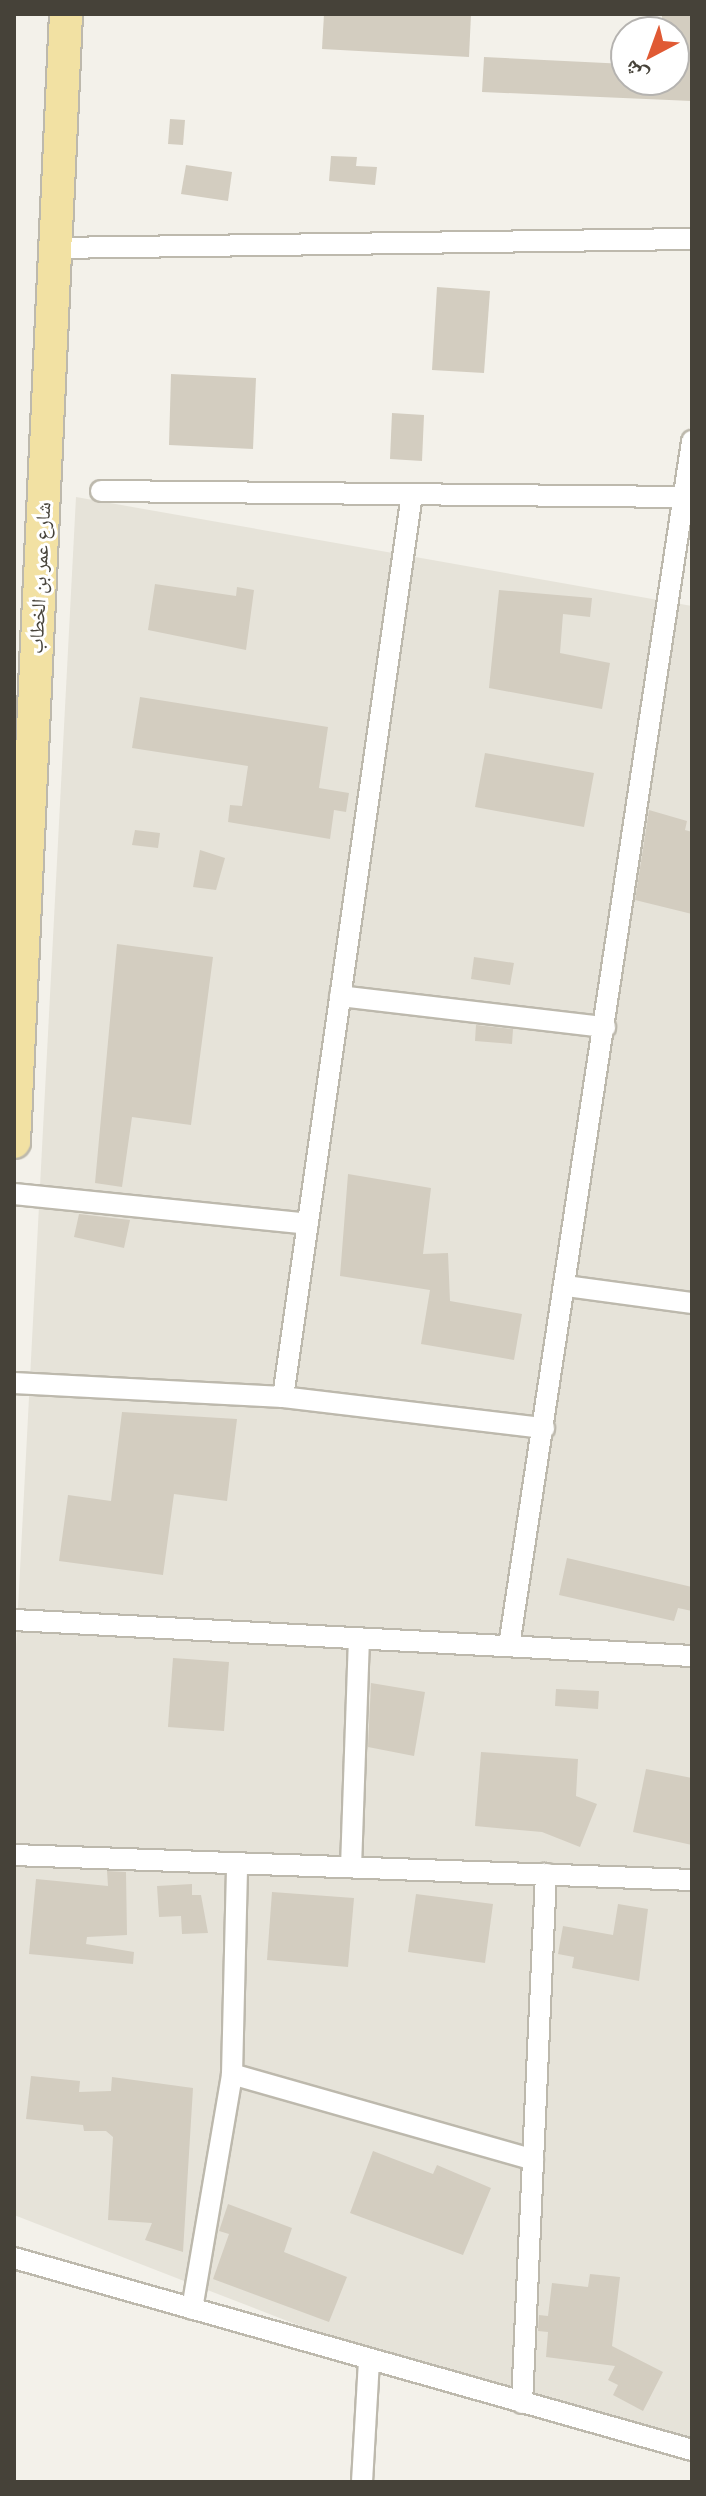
<!DOCTYPE html>
<html>
<head>
<meta charset="utf-8">
<style>
	body { margin:0 }
	#map { position:relative; width:706px; height:2496px; overflow:hidden; background:#f3f1ea; font-family:"Golos Text","Noto Naskh Arabic",sans-serif }
	div>[style] { position:absolute }
	[style*='--x'] { left:calc(var(--x)*1px); top:calc(var(--y)*1px); width:calc(var(--w)*1px); rotate:calc(var(--a)*1deg) }
	.residential>* { inset:0; background:#e6e3d9 }
	.building>* { inset:0; background:#d3cdc0 }
	.roads { filter:drop-shadow(2px 0 #bdb9ad) drop-shadow(-2px 0 #bdb9ad) drop-shadow(0 2px #bdb9ad) drop-shadow(0 -2px #bdb9ad) }
	.minor>* { height:20px; margin:-10px; padding:0 10px; transform-origin:10px; border-radius:10px; background:#fff }
	.primary>* { height:32px; margin:-16px; padding:0 16px; transform-origin:16px; border-radius:16px; background:#f2e1a3 }
	span { translate:-50% -50%; white-space:nowrap; text-align:center; line-height:1.15; -webkit-text-stroke:6px #fff; paint-order:stroke }
	.street-label { font-size:20px; color:#464239 }
	.frame { position:absolute; inset:0; border:16px solid #464239; pointer-events:none }
	.north { position:absolute; left:610px; top:16px; width:80px; height:80px; box-sizing:border-box; background:#fff; border:2px solid #b5b3b0; border-radius:50%; rotate:221deg; font-size:22px; font-weight:700; line-height:32px; text-align:center; color:#464239 }
	.north::after { content:''; display:block; margin:auto; width:28px; height:36px; background:#e05a34; clip-path:polygon(50% 0,100% 100%,50% 72%,0 100%) }
</style>
</head>
<body>
<div id="map">
	<div class="residential">
		<div style="clip-path:polygon(76px 497px,692px 606px,692px 2439px,326px 2336px,14px 2215px,14px 1685px)"></div>
	</div>
	<div class="building">
		<div style="clip-path:polygon(324px 14px,471px 14px,469px 57px,322px 49px)"></div>
		<div style="clip-path:polygon(662px 14px,692px 14px,692px 101px,482px 92px,484px 57px,626px 64px,626px 80px,674px 80px,674px 32px,662px 32px)"></div>
		<div style="clip-path:polygon(170px 119px,185px 120px,183px 145px,168px 144px)"></div>
		<div style="clip-path:polygon(331px 156px,357px 157px,356px 166px,377px 167px,375px 185px,329px 181px)"></div>
		<div style="clip-path:polygon(186px 165px,232px 172px,228px 201px,181px 194px)"></div>
		<div style="clip-path:polygon(437px 287px,490px 291px,484px 373px,432px 370px)"></div>
		<div style="clip-path:polygon(171px 374px,256px 378px,253px 449px,169px 445px)"></div>
		<div style="clip-path:polygon(392px 413px,424px 415px,422px 461px,390px 459px)"></div>
		<div style="clip-path:polygon(155px 584px,236px 596px,237px 587px,254px 590px,246px 650px,148px 630px)"></div>
		<div style="clip-path:polygon(499px 590px,592px 598px,590px 617px,563px 614px,560px 653px,610px 663px,602px 709px,489px 688px)"></div>
		<div style="clip-path:polygon(140px 697px,328px 727px,319px 788px,349px 793px,346px 812px,334px 810px,330px 839px,228px 822px,230px 805px,242px 806px,248px 766px,132px 748px)"></div>
		<div style="clip-path:polygon(485px 753px,594px 773px,584px 827px,475px 807px)"></div>
		<div style="clip-path:polygon(649px 810px,687px 821px,685px 830px,692px 832px,692px 914px,635px 900px)"></div>
		<div style="clip-path:polygon(135px 830px,160px 833px,158px 848px,132px 845px)"></div>
		<div style="clip-path:polygon(200px 850px,225px 858px,216px 890px,193px 887px)"></div>
		<div style="clip-path:polygon(117px 944px,213px 957px,191px 1125px,132px 1117px,122px 1187px,95px 1183px)"></div>
		<div style="clip-path:polygon(474px 957px,514px 963px,510px 985px,471px 979px)"></div>
		<div style="clip-path:polygon(476px 1025px,513px 1029px,512px 1044px,475px 1041px)"></div>
		<div style="clip-path:polygon(348px 1174px,431px 1188px,423px 1254px,448px 1253px,450px 1301px,522px 1314px,514px 1360px,421px 1344px,430px 1290px,340px 1276px)"></div>
		<div style="clip-path:polygon(79px 1214px,130px 1220px,124px 1248px,74px 1237px)"></div>
		<div style="clip-path:polygon(122px 1412px,237px 1419px,227px 1501px,174px 1494px,163px 1575px,59px 1561px,68px 1495px,111px 1501px)"></div>
		<div style="clip-path:polygon(567px 1558px,692px 1587px,692px 1611px,678px 1608px,674px 1621px,559px 1595px)"></div>
		<div style="clip-path:polygon(173px 1658px,229px 1662px,224px 1731px,168px 1727px)"></div>
		<div style="clip-path:polygon(371px 1683px,425px 1692px,414px 1756px,368px 1747px)"></div>
		<div style="clip-path:polygon(556px 1689px,599px 1691px,598px 1709px,555px 1706px)"></div>
		<div style="clip-path:polygon(481px 1752px,578px 1759px,576px 1796px,597px 1804px,580px 1847px,542px 1832px,475px 1826px)"></div>
		<div style="clip-path:polygon(646px 1769px,692px 1778px,692px 1845px,633px 1832px)"></div>
		<div style="clip-path:polygon(107px 1871px,126px 1872px,127px 1935px,87px 1937px,86px 1944px,134px 1952px,133px 1964px,29px 1954px,36px 1879px,108px 1886px)"></div>
		<div style="clip-path:polygon(192px 1884px,192px 1895px,201px 1895px,208px 1933px,182px 1934px,181px 1916px,159px 1917px,157px 1886px)"></div>
		<div style="clip-path:polygon(272px 1892px,354px 1898px,348px 1967px,267px 1960px)"></div>
		<div style="clip-path:polygon(416px 1894px,493px 1904px,485px 1963px,408px 1952px)"></div>
		<div style="clip-path:polygon(618px 1904px,648px 1909px,639px 1981px,572px 1968px,574px 1957px,558px 1954px,563px 1926px,613px 1935px)"></div>
		<div style="clip-path:polygon(31px 2076px,80px 2081px,79px 2092px,111px 2091px,112px 2077px,193px 2088px,183px 2252px,145px 2240px,152px 2223px,108px 2220px,113px 2137px,106px 2131px,84px 2131px,83px 2125px,26px 2119px)"></div>
		<div style="clip-path:polygon(373px 2151px,433px 2174px,437px 2165px,491px 2188px,463px 2255px,350px 2213px)"></div>
		<div style="clip-path:polygon(228px 2204px,292px 2228px,284px 2252px,347px 2277px,329px 2322px,213px 2279px,229px 2234px,219px 2231px)"></div>
		<div style="clip-path:polygon(590px 2274px,620px 2277px,612px 2346px,663px 2372px,643px 2411px,613px 2395px,618px 2385px,608px 2380px,615px 2366px,546px 2357px,548px 2332px,538px 2331px,539px 2315px,548px 2316px,552px 2283px,588px 2287px)"></div>
	</div>
	<div class="roads">
		<div class="minor">
			<div style="--x:54;--y:248;--w:638;--a:-0.81"></div>
			<div style="--x:101;--y:491;--w:583;--a:0.59"></div>
			<div style="--x:340;--y:996;--w:267;--a:6.7"></div>
			<div style="--x:14;--y:1194;--w:295;--a:5.8"></div>
			<div style="--x:566;--y:1286;--w:127;--a:7.7"></div>
			<div style="--x:14;--y:1383;--w:269;--a:3"></div>
			<div style="--x:283;--y:1397;--w:263;--a:6.8"></div>
			<div style="--x:283;--y:1397;--w:912;--a:-81.87"></div>
			<div style="--x:14;--y:1620;--w:679;--a:3.04"></div>
			<div style="--x:509;--y:1646;--w:1219;--a:-81.36"></div>
			<div style="--x:14;--y:1855;--w:678;--a:2.11"></div>
			<div style="--x:351;--y:1867;--w:229;--a:-88"></div>
			<div style="--x:232;--y:2074;--w:313;--a:15.9"></div>
			<div style="--x:14;--y:2258;--w:705;--a:15.81"></div>
			<div style="--x:192;--y:2309;--w:238;--a:-80.3"></div>
			<div style="--x:232;--y:2074;--w:211;--a:-88.6"></div>
			<div style="--x:522;--y:2403;--w:530;--a:-87.4"></div>
			<div style="--x:362;--y:2482;--w:121;--a:-86.7"></div>
		</div>
		<div class="primary">
			<div style="--x:14;--y:1142;--w:1129;--a:-87.36"></div>
		</div>
	</div>
	<div class="street-label">
		<span style="left:39px;top:578px;rotate:-87deg">شارع عمر بن الخطاب</span>
	</div>
	<div class="frame"></div>
	<div class="north">ش</div>
</div>
</body>
</html>
